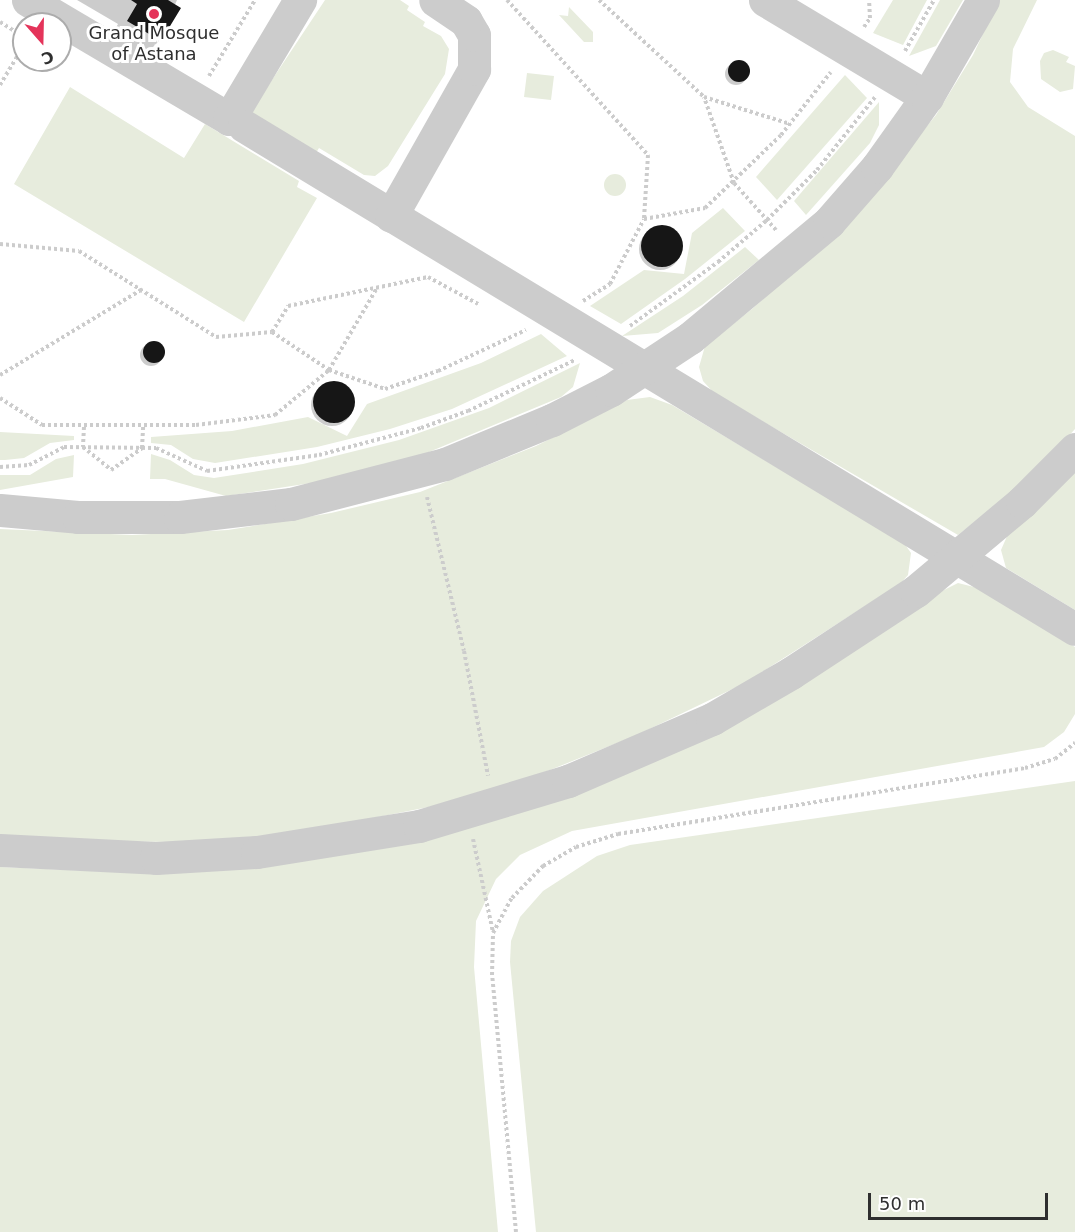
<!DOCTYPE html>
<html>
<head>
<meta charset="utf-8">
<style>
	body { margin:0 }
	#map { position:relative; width:1075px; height:1232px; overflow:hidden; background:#fff; font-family:"DejaVu Sans",sans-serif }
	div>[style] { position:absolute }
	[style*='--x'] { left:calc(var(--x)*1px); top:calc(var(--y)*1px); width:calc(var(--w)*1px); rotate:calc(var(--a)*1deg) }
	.green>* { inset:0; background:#e7ecdd }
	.round { border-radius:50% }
	.shadow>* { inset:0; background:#0003 }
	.building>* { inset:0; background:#161616 }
	.path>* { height:4px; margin-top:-2px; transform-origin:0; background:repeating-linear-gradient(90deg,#ccc 0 3px,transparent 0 6px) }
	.minor>* { height:33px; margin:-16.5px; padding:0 16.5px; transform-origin:16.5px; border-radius:16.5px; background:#ccc }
	.dots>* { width:16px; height:16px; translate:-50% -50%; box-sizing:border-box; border:3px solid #fff; border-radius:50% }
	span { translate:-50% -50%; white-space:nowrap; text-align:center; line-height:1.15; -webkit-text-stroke:6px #fff; paint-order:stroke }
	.poi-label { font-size:18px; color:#2f2f2f }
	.north { position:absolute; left:12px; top:12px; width:60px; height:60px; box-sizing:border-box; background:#fff; border:2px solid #acacac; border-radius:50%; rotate:160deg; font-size:16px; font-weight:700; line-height:24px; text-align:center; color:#2f2f2f }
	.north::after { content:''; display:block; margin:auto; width:21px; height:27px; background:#e4345a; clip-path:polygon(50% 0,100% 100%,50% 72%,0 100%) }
	.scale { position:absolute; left:868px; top:1193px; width:180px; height:27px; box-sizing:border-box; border:3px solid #2f2f2f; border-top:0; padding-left:8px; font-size:18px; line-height:21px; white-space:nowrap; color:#2f2f2f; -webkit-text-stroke:4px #fff; paint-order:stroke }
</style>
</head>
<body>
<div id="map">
	<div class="green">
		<div style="clip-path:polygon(325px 0,400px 0,409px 6px,407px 10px,425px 22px,423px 26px,441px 36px,449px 49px,445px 74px,388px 166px,375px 176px,364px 175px,319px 148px,316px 153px,250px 113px)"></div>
		<div style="clip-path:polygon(893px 0,927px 0,903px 45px,873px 33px)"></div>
		<div style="clip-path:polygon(940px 0,963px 0,936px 46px,909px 56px)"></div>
		<div style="clip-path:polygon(999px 0,1037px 0,1013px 49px,1010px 82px,1028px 107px,1075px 136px,1075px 429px,1031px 477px,958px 535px,714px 393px,703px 381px,699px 367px,705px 346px,752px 309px,833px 236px,909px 148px,936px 115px,973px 55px)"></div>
		<div style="clip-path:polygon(569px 7px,593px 32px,593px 42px,584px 42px,559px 15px,568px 16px)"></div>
		<div style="clip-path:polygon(1053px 50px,1069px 57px,1066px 62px,1075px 66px,1073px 89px,1060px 92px,1041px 79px,1040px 61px,1044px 53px)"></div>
		<div style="clip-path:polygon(527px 73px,554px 76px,551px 100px,524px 97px)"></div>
		<div style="clip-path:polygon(845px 75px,867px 98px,777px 200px,756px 177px)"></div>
		<div style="clip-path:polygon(70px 87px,184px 158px,205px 124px,299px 181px,297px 187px,317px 198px,244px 322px,14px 184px)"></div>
		<div style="clip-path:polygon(879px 102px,879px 125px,870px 143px,806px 215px,794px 201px)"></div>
		<div class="round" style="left:604px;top:174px;width:22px;height:22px"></div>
		<div style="clip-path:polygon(723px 208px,745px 231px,685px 279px,621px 324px,590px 306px,644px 270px,684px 274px,692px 233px)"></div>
		<div style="clip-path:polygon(745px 247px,759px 260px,702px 305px,658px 333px,622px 336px,683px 296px)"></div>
		<div style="clip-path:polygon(541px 334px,567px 356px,452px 409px,390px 429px,317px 447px,215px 463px,193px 459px,171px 445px,151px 443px,151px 437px,232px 431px,308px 417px,347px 436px,367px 404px,481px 363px)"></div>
		<div style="clip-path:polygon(580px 363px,573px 387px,561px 397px,417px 457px,331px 480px,226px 496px,165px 479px,150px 479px,151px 454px,170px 460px,194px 475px,214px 478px,303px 464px,399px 440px,489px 408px)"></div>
		<div style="clip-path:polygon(650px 397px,672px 405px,904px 543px,911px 553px,908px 575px,901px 583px,745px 683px,637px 735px,550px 770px,464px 800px,282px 836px,178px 842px,71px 841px,0 835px,0 529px,132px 535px,228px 530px,331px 513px,420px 492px,536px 446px,627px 400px)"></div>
		<div style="clip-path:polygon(0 432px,74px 436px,74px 440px,50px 443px,24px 458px,5px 460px,0 460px)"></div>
		<div style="clip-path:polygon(74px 455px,73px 477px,0 490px,0 475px,30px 475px,56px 459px)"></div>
		<div style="clip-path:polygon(1075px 464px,1075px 610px,1006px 568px,1001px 550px,1008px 534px)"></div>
		<div style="clip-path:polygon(958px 583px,978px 588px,1075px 647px,1075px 714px,1064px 732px,1044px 747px,572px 831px,520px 855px,496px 879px,476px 921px,474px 967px,498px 1232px,0 1232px,0 867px,137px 873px,470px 827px)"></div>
		<div style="clip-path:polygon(1075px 781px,1075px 1232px,536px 1232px,510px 962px,511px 941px,520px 917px,543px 891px,597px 856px,630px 845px)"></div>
	</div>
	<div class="shadow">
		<div style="clip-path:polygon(77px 0,177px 0,160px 40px,140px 60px,108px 41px,118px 24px)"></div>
		<div class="round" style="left:725px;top:63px;width:22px;height:22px"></div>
		<div class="round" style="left:639px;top:228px;width:42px;height:42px"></div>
		<div class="round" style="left:140px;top:344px;width:22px;height:22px"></div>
		<div class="round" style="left:311px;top:384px;width:42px;height:42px"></div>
	</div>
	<div class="building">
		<div style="clip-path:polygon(131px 0,168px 0,181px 8px,161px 41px,127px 21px,137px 4px)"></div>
		<div class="round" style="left:728px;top:60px;width:22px;height:22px"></div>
		<div class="round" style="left:641px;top:225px;width:42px;height:42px"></div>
		<div class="round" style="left:143px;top:341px;width:22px;height:22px"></div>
		<div class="round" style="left:313px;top:381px;width:42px;height:42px"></div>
	</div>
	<div class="path">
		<div style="--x:507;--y:0;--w:210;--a:47.7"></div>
		<div style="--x:648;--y:155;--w:64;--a:93.6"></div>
		<div style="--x:599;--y:0;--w:143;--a:42.7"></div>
		<div style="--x:0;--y:22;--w:28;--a:32"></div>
		<div style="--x:864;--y:27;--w:11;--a:-56"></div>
		<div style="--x:870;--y:18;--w:18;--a:-93"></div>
		<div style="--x:905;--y:51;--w:59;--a:-60.4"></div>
		<div style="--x:209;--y:76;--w:89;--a:-58.8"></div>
		<div style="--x:0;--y:85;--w:47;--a:-59"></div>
		<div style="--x:776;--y:230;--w:63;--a:-131.8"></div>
		<div style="--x:734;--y:183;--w:91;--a:-109.2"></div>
		<div style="--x:704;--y:97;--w:90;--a:17.4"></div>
		<div style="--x:0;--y:244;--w:79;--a:5.1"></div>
		<div style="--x:79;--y:251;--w:162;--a:32.1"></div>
		<div style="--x:216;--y:337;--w:56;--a:-5.1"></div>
		<div style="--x:272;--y:332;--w:31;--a:-58"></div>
		<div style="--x:288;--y:306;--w:143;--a:-11.7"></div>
		<div style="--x:428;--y:277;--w:57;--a:28.4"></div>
		<div style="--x:583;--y:301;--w:32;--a:-32"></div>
		<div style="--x:610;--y:284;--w:73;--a:-62.4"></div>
		<div style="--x:644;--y:219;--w:62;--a:-10.2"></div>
		<div style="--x:705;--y:208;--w:105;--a:-43.8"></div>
		<div style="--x:781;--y:135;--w:80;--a:-51.6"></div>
		<div style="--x:630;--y:326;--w:109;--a:-36"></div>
		<div style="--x:718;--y:262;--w:65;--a:-40.6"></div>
		<div style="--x:767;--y:220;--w:71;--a:-45"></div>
		<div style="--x:817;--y:170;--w:93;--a:-51.5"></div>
		<div style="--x:272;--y:332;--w:69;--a:33.7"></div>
		<div style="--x:329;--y:370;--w:95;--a:-59.7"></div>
		<div style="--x:0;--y:375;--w:165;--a:-31.1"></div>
		<div style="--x:0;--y:398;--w:50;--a:32.7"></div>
		<div style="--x:42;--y:425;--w:154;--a:0"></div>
		<div style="--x:196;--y:425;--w:80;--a:-7.2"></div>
		<div style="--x:275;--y:415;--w:70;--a:-39.8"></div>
		<div style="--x:329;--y:370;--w:59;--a:18.7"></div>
		<div style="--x:385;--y:389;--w:56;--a:-18.8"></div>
		<div style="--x:438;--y:371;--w:97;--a:-25"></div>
		<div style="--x:84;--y:427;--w:20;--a:93"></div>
		<div style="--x:83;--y:447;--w:36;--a:39"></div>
		<div style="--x:111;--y:470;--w:38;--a:-35"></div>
		<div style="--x:142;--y:448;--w:22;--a:-87"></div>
		<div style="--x:0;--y:467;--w:29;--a:-4"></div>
		<div style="--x:29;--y:465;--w:39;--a:-27"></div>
		<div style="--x:64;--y:447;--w:92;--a:0.6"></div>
		<div style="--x:156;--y:448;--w:56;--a:24.3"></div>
		<div style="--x:207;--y:471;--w:113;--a:-8.1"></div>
		<div style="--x:319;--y:455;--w:106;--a:-14.8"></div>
		<div style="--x:421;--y:428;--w:50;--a:-19.9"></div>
		<div style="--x:468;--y:411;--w:119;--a:-25.5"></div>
		<div style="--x:427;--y:497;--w:158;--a:76.5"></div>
		<div style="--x:464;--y:651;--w:127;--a:79.1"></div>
		<div style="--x:473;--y:839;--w:95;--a:77.9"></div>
		<div style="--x:516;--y:1232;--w:258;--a:-95.3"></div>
		<div style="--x:492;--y:975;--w:42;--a:-88.6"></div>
		<div style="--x:493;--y:933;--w:40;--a:-62"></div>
		<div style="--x:512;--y:898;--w:45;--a:-45.9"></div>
		<div style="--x:543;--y:866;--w:38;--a:-30"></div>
		<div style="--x:576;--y:847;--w:44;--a:-17.2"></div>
		<div style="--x:618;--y:834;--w:412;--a:-9.2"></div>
		<div style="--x:1025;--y:768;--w:31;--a:-17"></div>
		<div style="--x:1055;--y:759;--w:26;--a:-39"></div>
	</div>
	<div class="minor">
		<div style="--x:28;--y:0;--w:234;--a:30.6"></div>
		<div style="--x:229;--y:119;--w:139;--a:-59.2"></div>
		<div style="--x:765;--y:0;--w:189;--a:30.9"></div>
		<div style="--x:244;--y:126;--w:971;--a:31.19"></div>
		<div style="--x:391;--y:216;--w:169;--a:-60.5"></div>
		<div style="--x:474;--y:69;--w:34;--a:-90"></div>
		<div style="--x:474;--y:35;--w:16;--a:-120"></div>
		<div style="--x:466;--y:21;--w:37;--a:-146"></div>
		<div style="--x:0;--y:510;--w:78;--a:5.1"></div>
		<div style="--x:78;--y:517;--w:102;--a:0"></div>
		<div style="--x:180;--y:517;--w:112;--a:-6.7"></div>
		<div style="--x:291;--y:504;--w:159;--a:-14.6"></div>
		<div style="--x:445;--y:464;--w:116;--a:-22.4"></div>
		<div style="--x:552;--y:420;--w:66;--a:-27"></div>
		<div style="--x:611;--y:390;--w:95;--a:-33.4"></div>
		<div style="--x:690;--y:338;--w:181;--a:-39.8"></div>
		<div style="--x:829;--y:222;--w:73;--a:-48.9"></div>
		<div style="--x:877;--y:167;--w:86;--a:-54.5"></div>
		<div style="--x:927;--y:97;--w:112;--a:-60"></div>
		<div style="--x:0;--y:850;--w:156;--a:2.9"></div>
		<div style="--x:156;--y:858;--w:101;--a:-3.4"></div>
		<div style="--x:257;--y:852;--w:164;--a:-9.1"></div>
		<div style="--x:419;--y:826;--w:156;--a:-16.8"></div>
		<div style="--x:568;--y:781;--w:157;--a:-23.3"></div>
		<div style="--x:712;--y:719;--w:91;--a:-30.2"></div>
		<div style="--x:791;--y:673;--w:149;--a:-33.3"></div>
		<div style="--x:916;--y:591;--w:138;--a:-40"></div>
		<div style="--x:1022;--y:502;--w:75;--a:-45"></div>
	</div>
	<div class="dots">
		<div style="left:154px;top:14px;background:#e4345a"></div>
	</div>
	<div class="poi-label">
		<span style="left:154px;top:44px">Grand Mosque<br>of Astana</span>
	</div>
	<div class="north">С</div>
	<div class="scale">50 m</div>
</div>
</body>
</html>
